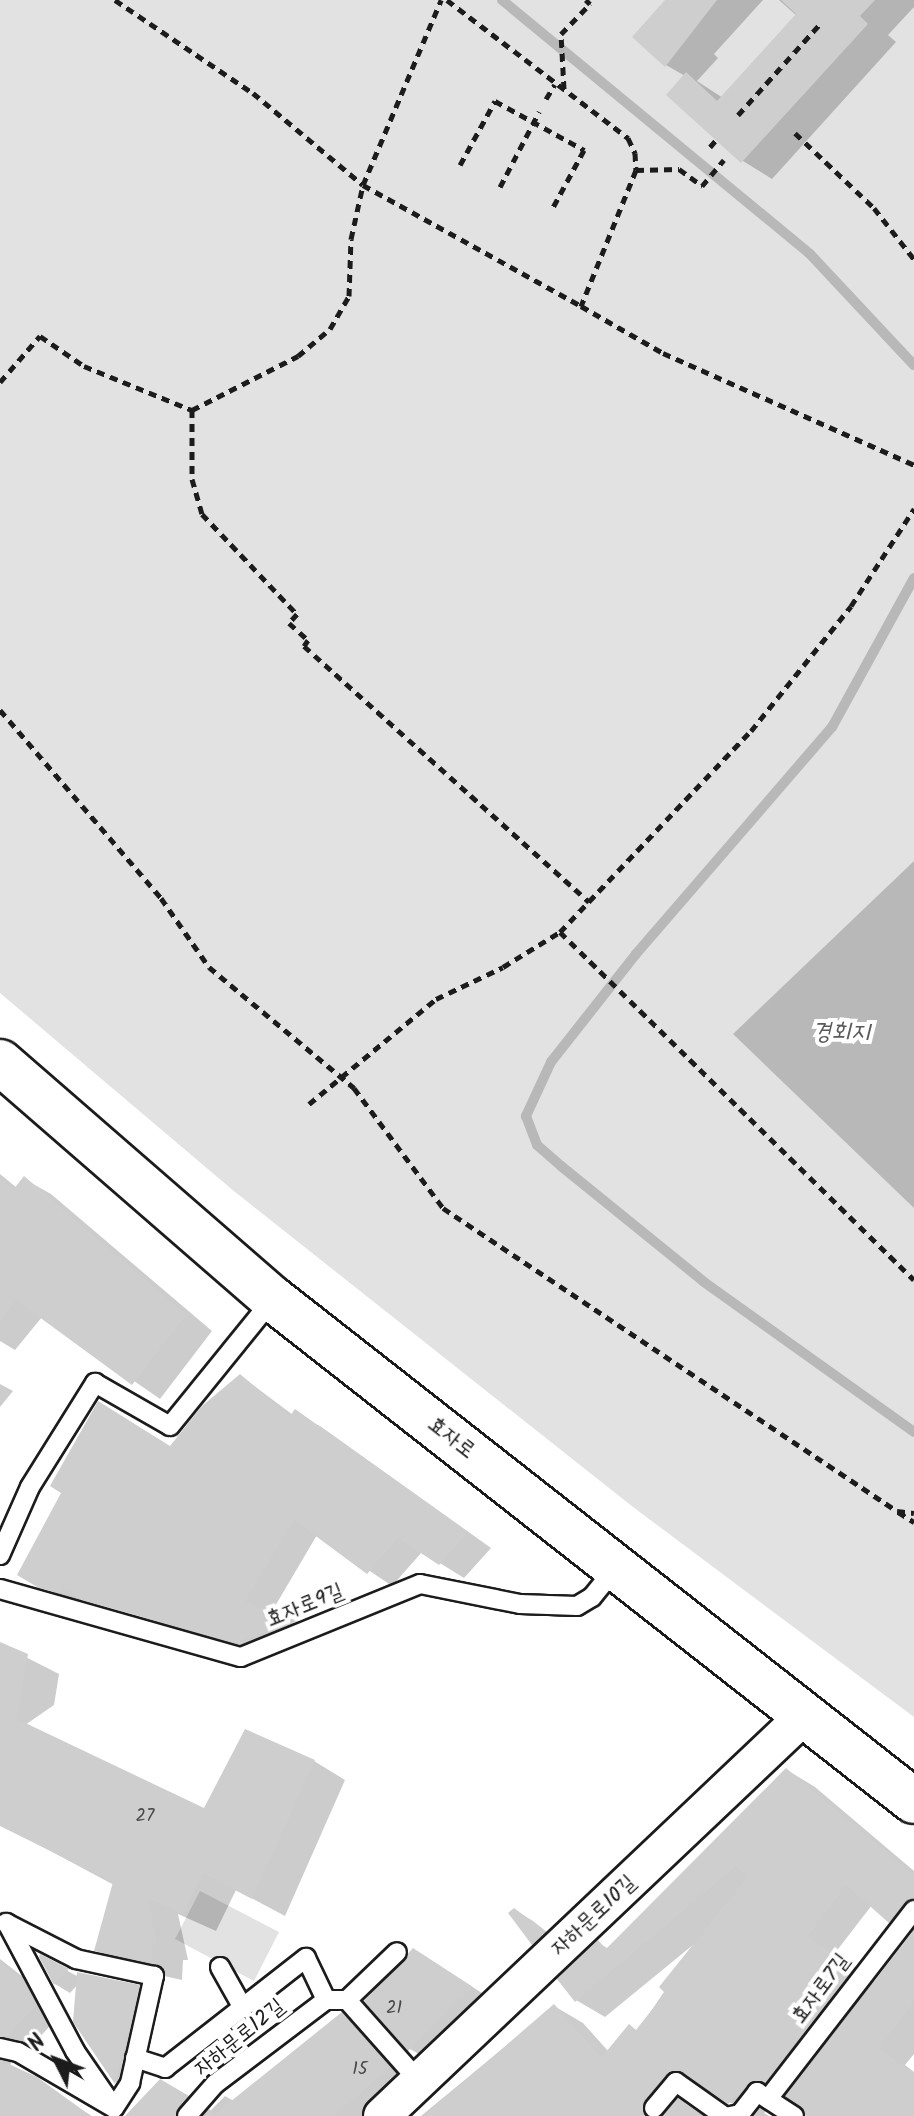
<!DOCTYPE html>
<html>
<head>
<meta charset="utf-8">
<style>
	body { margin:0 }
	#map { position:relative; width:914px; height:2116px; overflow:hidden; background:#fff; font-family:Kalam,"Poor Story",sans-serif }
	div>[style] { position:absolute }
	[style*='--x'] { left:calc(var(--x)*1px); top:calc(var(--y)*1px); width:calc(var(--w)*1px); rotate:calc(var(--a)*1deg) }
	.green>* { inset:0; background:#e2e2e2 }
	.water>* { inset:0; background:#b8b8b8 }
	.shadow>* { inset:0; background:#0003 }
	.stream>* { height:10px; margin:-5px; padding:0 5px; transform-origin:5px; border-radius:5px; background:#b8b8b8 }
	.building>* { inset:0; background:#cecece }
	.path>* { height:5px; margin-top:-2.5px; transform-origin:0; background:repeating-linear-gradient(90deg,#1c1c1c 0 8px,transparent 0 14px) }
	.roads { filter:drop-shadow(2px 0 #1c1c1c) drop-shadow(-2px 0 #1c1c1c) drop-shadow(0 2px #1c1c1c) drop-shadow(0 -2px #1c1c1c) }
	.service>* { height:18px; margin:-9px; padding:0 9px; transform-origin:9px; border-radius:9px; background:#fff }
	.minor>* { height:36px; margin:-18px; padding:0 18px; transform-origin:18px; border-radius:18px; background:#fff }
	.tertiary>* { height:44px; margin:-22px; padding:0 22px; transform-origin:22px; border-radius:22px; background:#fff }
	span { translate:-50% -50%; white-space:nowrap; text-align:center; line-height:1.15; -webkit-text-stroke:8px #fff; paint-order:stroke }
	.number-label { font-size:18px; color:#484848 }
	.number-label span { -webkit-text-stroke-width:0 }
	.street-label { font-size:22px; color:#1c1c1c }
	.water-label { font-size:24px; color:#5a5a5a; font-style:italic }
	.north { position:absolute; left:16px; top:2020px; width:80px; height:80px; -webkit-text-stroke:6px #fff; paint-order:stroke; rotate:312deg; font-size:22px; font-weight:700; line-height:32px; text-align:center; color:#1c1c1c }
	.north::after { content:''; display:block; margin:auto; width:28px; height:36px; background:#1c1c1c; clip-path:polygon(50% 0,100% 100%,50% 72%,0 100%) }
</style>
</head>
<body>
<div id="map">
	<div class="green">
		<div style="clip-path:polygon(0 0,914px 0,914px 1717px,633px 1507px,235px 1192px,0 993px)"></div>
		<div style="clip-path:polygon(200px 1891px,279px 1932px,254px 1981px,175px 1939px)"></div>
	</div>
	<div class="water">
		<div style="clip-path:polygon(914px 861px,914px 1208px,733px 1034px)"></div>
	</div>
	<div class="shadow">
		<div style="clip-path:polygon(668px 0,763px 0,714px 54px,718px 58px,697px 81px,723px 98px,797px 16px,779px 0,914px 0,914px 7px,888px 35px,896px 42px,772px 179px,743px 161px,669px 95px,685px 76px,666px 65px)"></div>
		<div style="clip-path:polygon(0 1174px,17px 1188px,24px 1179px,51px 1194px,212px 1331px,160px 1399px,42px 1317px,15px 1350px,0 1341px)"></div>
		<div style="clip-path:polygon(241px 1376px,293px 1415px,320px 1426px,491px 1548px,464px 1578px,422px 1552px,392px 1586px,317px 1535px,271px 1613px,320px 1635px,260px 1655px,97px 1606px,244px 1643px,80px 1597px,85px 1606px,44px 1588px)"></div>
		<div style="clip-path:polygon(0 1384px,13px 1391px,0 1407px)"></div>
		<div style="clip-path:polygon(0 1644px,59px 1674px,54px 1705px,25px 1725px,205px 1811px,314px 1761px,345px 1780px,285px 1916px,236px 1890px,216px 1931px,178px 1914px,188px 1960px,183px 1960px,182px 1980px,128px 1968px,96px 1950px,114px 1885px,0 1824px)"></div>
		<div style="clip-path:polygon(evenodd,787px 1770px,815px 1787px,914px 1871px,914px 2054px,905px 2065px,914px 2072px,914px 2116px,806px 2116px,806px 2109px,781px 2097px,764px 2113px,769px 2116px,753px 2116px,702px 2086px,685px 2104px,705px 2116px,421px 2116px,554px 2006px,583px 2023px,609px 2052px,637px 2032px,699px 1940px,605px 2017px,576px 2000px,598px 1943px,609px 1949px,787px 1770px,872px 1905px,913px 1934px,876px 1983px,835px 1953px,872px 1905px)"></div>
		<div style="clip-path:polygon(515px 1910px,533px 1921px,562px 1944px,552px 1954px,533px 1943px)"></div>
		<div style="clip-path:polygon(41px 1957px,79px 1977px,139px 1987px,154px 1996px,130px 2090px,116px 2082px,75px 2022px,79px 1983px,70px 1993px,55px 1984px)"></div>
		<div style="clip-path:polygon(0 1959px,46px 1995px,58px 2017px,29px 2049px,14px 2051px,10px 2067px,92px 2116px,0 2116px)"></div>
		<div style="clip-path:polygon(431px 1961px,490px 1998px,428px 2059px,410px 2049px,366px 2001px)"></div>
		<div style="clip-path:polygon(341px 2014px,362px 2027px,411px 2080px,372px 2116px,135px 2116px,160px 2081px,210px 2111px,225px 2096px,234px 2101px)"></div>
	</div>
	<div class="stream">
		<div style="--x:502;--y:0;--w:399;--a:39.5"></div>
		<div style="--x:810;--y:254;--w:152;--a:46.9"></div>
		<div style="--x:914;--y:578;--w:170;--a:118.8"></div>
		<div style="--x:832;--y:727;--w:300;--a:130.8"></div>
		<div style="--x:636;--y:954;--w:137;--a:128.2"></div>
		<div style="--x:551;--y:1062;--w:60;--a:114.8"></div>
		<div style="--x:526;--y:1116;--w:31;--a:69"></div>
		<div style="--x:537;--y:1145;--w:32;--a:41"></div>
		<div style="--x:561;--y:1166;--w:184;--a:39"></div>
		<div style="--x:704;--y:1282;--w:258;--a:35.5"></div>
	</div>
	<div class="building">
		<div style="clip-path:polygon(665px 0,717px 0,665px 67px,632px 37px)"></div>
		<div style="clip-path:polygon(781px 0,875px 0,860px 16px,868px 24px,741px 163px,666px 95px,686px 72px,717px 101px,796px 14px)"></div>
		<div style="clip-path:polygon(24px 1176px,186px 1315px,132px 1385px,16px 1300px,0 1320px,0 1178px,13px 1190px)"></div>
		<div style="clip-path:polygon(240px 1374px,290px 1416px,295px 1409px,468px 1532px,439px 1565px,398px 1538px,367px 1574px,294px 1520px,245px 1602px,298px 1621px,234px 1643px,82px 1600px,63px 1587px,60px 1593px,39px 1588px,17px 1575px,61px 1493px,50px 1486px,98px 1401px,170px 1446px,202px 1406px)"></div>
		<div style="clip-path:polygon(0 1642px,28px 1654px,17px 1719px,204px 1808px,245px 1729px,315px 1760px,252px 1899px,203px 1873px,183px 1914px,148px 1898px,157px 1944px,151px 1943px,151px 1963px,94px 1951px,113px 1882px,0 1826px)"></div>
		<div style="clip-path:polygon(786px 1768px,914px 1875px,914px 1896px,889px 1923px,846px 1885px,808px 1936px,853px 1969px,765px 2083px,752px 2081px,728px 2104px,677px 2070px,645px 2100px,645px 2116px,424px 2116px,554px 2004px,601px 2058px,629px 2024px,636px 2030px,665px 1993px,659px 1987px,747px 1877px,736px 1866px,575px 2002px,557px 1979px,598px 1940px,606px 1949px)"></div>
		<div style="clip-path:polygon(514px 1908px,546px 1932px,532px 1945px,508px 1913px)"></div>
		<div style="clip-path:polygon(914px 1930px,914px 2002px,878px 2048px,914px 2073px,914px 2116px,806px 2116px,785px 2096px)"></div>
		<div style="clip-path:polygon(413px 1948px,473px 1987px,408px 2051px,364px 2001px)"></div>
		<div style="clip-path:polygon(40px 1954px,69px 1969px,54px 1985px,39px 1957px)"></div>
		<div style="clip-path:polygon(0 1962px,24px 1980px,37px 2004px,7px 2037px,0 2036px)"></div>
		<div style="clip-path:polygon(77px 1972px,140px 1985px,115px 2084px,73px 2022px)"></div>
		<div style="clip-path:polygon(342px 2012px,390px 2067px,335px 2116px,203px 2116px,209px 2109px,215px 2114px)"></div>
		<div style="clip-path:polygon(0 2060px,37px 2077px,91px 2116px,0 2116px)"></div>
		<div style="clip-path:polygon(160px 2079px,189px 2096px,175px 2116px,125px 2116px)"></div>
		<div style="clip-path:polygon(678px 2098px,703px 2116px,663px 2116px)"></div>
	</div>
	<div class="path">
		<div style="--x:115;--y:0;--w:166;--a:34"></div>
		<div style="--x:253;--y:93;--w:143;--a:39.9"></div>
		<div style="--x:363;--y:185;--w:249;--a:29"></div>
		<div style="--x:447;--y:0;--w:228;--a:37.3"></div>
		<div style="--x:628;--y:138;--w:17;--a:65"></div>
		<div style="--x:635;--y:153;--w:17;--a:87"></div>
		<div style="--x:636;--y:170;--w:147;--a:112"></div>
		<div style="--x:581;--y:306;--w:95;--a:29.8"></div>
		<div style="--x:663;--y:353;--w:275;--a:24"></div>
		<div style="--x:564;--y:89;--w:55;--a:-93.1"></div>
		<div style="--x:561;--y:34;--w:42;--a:-46"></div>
		<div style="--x:590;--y:4;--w:6;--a:-135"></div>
		<div style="--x:546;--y:99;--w:17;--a:-59"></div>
		<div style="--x:738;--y:115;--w:122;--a:-48"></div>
		<div style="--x:795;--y:133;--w:109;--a:43.5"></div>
		<div style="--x:874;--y:208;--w:65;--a:51.9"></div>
		<div style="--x:710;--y:147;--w:9;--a:-49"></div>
		<div style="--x:460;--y:165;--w:73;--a:-61.3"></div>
		<div style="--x:495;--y:101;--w:102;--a:28.8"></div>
		<div style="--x:584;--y:150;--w:69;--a:118.4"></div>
		<div style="--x:636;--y:170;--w:43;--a:-1.3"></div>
		<div style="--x:679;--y:169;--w:29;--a:36"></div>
		<div style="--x:702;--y:186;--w:34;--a:-50"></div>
		<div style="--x:500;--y:187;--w:85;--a:-62.5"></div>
		<div style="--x:0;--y:382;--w:61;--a:-49"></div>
		<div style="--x:40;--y:336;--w:53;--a:34.3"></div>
		<div style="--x:84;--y:366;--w:117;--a:22.2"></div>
		<div style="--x:192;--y:410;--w:119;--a:-27"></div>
		<div style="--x:298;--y:356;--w:42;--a:-40.2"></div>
		<div style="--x:330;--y:329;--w:38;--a:-60"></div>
		<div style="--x:349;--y:296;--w:57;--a:-88"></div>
		<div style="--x:351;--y:239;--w:55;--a:-77.5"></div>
		<div style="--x:363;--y:185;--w:201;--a:-67.1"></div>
		<div style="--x:192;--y:410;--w:69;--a:90"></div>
		<div style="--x:192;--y:479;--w:36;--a:74"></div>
		<div style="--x:202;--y:514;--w:138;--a:46.5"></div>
		<div style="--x:297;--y:614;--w:12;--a:132"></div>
		<div style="--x:289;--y:623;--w:25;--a:42"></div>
		<div style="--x:308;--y:640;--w:7;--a:124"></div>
		<div style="--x:304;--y:646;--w:383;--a:41.9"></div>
		<div style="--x:0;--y:710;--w:248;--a:49.4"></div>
		<div style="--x:161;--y:898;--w:84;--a:55.2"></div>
		<div style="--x:209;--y:967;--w:189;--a:39.8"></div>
		<div style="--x:354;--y:1088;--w:149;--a:53.4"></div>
		<div style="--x:443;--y:1208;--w:546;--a:33.72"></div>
		<div style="--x:897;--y:1511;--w:17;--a:7"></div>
		<div style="--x:560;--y:932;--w:496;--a:44.5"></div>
		<div style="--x:309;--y:1104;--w:165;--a:-39.6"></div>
		<div style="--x:436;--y:999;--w:74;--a:-25.5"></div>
		<div style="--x:503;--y:967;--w:67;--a:-31.6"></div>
		<div style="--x:560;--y:932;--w:277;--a:-46.5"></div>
		<div style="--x:751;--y:731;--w:160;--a:-51.3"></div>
		<div style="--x:851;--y:606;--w:116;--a:-57"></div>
		<div style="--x:898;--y:1512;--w:19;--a:32"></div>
	</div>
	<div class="roads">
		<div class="service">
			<div style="--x:0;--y:1555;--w:74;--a:-66.2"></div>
			<div style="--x:30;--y:1487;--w:123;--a:-58"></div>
			<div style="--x:95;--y:1383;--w:86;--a:29.8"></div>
			<div style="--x:170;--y:1426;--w:164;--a:-51"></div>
			<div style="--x:0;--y:1589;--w:250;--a:15.8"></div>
			<div style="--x:241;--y:1657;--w:193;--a:-22.2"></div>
			<div style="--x:420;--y:1584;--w:102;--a:11.3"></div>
			<div style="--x:520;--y:1604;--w:57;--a:2"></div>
			<div style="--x:577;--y:1606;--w:17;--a:-31"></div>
			<div style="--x:592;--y:1597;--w:38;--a:-51"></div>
			<div style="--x:7;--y:1923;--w:145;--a:62"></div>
			<div style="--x:75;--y:2051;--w:62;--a:55.5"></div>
			<div style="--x:220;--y:1967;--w:47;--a:60.7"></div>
			<div style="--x:347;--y:2000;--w:108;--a:48.4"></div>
			<div style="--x:0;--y:2048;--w:18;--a:13"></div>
			<div style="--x:18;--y:2052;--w:111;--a:30.3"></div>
			<div style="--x:114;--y:2108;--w:30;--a:-57"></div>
			<div style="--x:130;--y:2083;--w:110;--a:-77.4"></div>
			<div style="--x:154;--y:1976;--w:80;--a:-167.7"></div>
			<div style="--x:76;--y:1959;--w:79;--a:-152.8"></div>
			<div style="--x:135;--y:2058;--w:32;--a:18"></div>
			<div style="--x:165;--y:2068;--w:179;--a:-38"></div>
			<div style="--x:306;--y:1958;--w:47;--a:64.5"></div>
			<div style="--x:768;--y:2099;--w:239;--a:-52.3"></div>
			<div style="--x:654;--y:2108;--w:34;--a:-50"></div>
			<div style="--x:676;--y:2082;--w:59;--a:35.3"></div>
			<div style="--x:187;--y:2116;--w:43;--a:-48.8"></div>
			<div style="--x:215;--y:2084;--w:139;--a:-37.1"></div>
			<div style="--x:326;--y:2000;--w:21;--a:0"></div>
			<div style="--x:347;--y:2000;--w:69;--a:-43.8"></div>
			<div style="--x:730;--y:2116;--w:10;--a:-11"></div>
			<div style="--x:740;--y:2114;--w:28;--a:-52"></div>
			<div style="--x:757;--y:2092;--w:44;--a:33"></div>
		</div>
		<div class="minor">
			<div style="--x:382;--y:2116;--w:584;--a:-43.47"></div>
		</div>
		<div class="tertiary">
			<div style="--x:0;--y:1062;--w:362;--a:41"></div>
			<div style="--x:273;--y:1299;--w:814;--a:38.07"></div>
		</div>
	</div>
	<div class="number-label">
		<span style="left:145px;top:1817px">27</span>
		<span style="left:394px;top:2009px">21</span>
		<span style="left:360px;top:2070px">15</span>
	</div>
	<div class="street-label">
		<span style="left:451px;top:1438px;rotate:38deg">효자로</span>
		<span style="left:305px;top:1606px;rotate:-22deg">효자로9길</span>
		<span style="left:594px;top:1916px;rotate:-43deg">자하문로10길</span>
		<span style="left:821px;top:1989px;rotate:-53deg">효자로7길</span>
		<span style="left:240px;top:2038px;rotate:-39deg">자하문로12길</span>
	</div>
	<div class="water-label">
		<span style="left:841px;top:1033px">경회지</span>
	</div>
	<div class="north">N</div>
</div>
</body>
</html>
